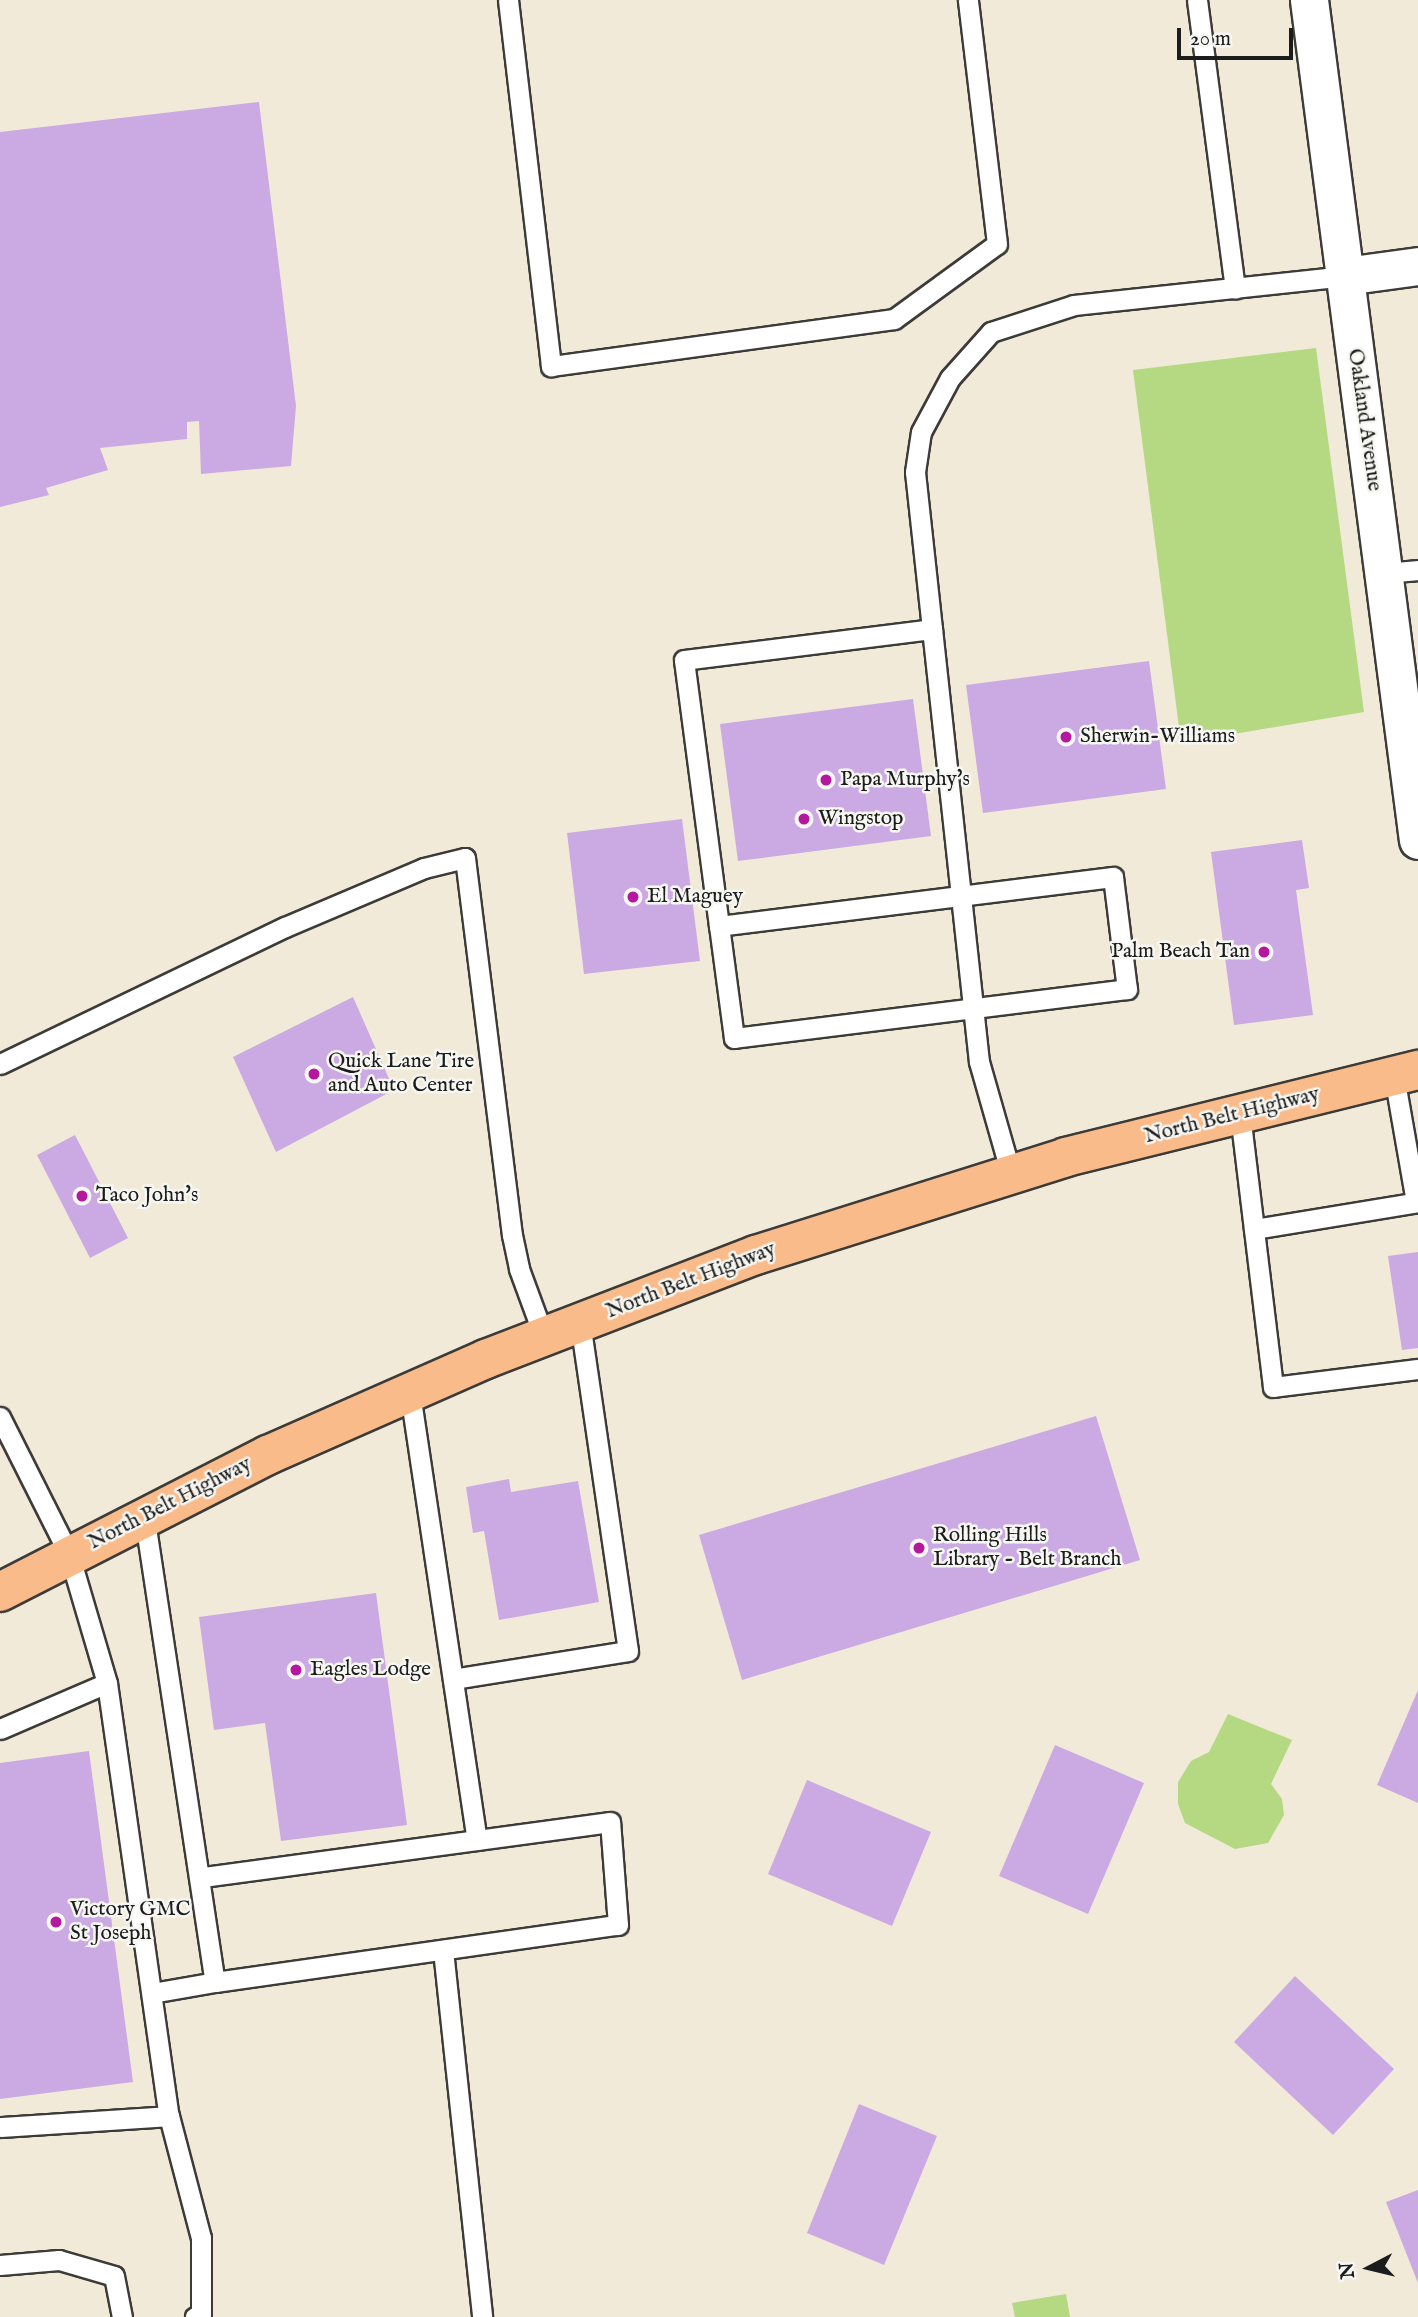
<!DOCTYPE html>
<html>
<head>
<meta charset="utf-8">
<style>
	body { margin:0 }
	#map { position:relative; width:1418px; height:2317px; overflow:hidden; background:#f1ead8; font-family:"IM FELL English",serif }
	div>[style] { position:absolute }
	[style*='--x'] { left:calc(var(--x)*1px); top:calc(var(--y)*1px); width:calc(var(--w)*1px); rotate:calc(var(--a)*1deg) }
	.green>* { inset:0; background:#b5d982 }
	.building>* { inset:0; background:#cbaae3 }
	.roads { filter:drop-shadow(2px 0 #3c3b38) drop-shadow(-2px 0 #3c3b38) drop-shadow(0 2px #3c3b38) drop-shadow(0 -2px #3c3b38) }
	.service>* { height:19px; margin:-9.5px; padding:0 9.5px; transform-origin:9.5px; border-radius:9.5px; background:#fff }
	.minor>* { height:37px; margin:-18.5px; padding:0 18.5px; transform-origin:18.5px; border-radius:18.5px; background:#fff }
	.primary>* { height:38px; margin:-19px; padding:0 19px; transform-origin:19px; border-radius:19px; background:#fabb8b }
	.dots>* { width:19px; height:19px; translate:-50% -50%; box-sizing:border-box; border:4px solid #f6f6f2; border-radius:50% }
	span { translate:-50% -50%; white-space:nowrap; text-align:center; line-height:1.15; -webkit-text-stroke:5px #f6f6f2; paint-order:stroke }
	.street-label { font-size:21px; color:#1c1c1c }
	.poi-label { font-size:21px; color:#1c1c1c }
	.left { translate:0 -50%; text-align:left }
	.right { translate:-100% -50%; text-align:right }
	.north { position:absolute; left:1334px; top:2233px; width:70px; height:70px; -webkit-text-stroke:5px #f6f6f2; paint-order:stroke; rotate:263deg; font-size:19px; font-weight:700; line-height:28px; text-align:center; color:#1c1c1c }
	.north::after { content:''; display:block; margin:auto; width:24px; height:32px; background:#1c1c1c; clip-path:polygon(50% 0,100% 100%,50% 72%,0 100%) }
	.scale { position:absolute; left:1177px; top:28px; width:116px; height:32px; box-sizing:border-box; border:4px solid #1c1c1c; border-top:0; padding-left:9px; font-size:21px; line-height:24px; white-space:nowrap; color:#1c1c1c; -webkit-text-stroke:5px #f6f6f2; paint-order:stroke }
</style>
</head>
<body>
<div id="map">
	<div class="green">
		<div style="clip-path:polygon(1316px 348px,1364px 712px,1181px 743px,1133px 370px)"></div>
		<div style="clip-path:polygon(1228px 1714px,1292px 1740px,1271px 1784px,1282px 1799px,1284px 1815px,1268px 1843px,1235px 1849px,1185px 1823px,1178px 1804px,1178px 1782px,1191px 1761px,1209px 1752px)"></div>
		<div style="clip-path:polygon(1066px 2294px,1070px 2317px,1015px 2317px,1012px 2303px)"></div>
	</div>
	<div class="building">
		<div style="clip-path:polygon(259px 102px,296px 406px,291px 466px,201px 474px,199px 421px,187px 422px,187px 439px,100px 448px,108px 470px,46px 488px,49px 495px,0 507px,0 132px)"></div>
		<div style="clip-path:polygon(1149px 661px,1166px 789px,983px 813px,966px 685px)"></div>
		<div style="clip-path:polygon(913px 699px,931px 836px,738px 861px,720px 724px)"></div>
		<div style="clip-path:polygon(682px 819px,700px 961px,584px 974px,567px 833px)"></div>
		<div style="clip-path:polygon(1302px 840px,1309px 888px,1296px 890px,1313px 1015px,1234px 1025px,1211px 852px)"></div>
		<div style="clip-path:polygon(353px 997px,394px 1090px,276px 1152px,233px 1057px)"></div>
		<div style="clip-path:polygon(75px 1135px,128px 1238px,90px 1258px,37px 1155px)"></div>
		<div style="clip-path:polygon(1418px 1252px,1418px 1348px,1402px 1350px,1388px 1256px)"></div>
		<div style="clip-path:polygon(1096px 1416px,1140px 1560px,742px 1680px,699px 1535px)"></div>
		<div style="clip-path:polygon(509px 1479px,511px 1492px,578px 1481px,599px 1602px,499px 1620px,484px 1531px,473px 1533px,466px 1487px)"></div>
		<div style="clip-path:polygon(376px 1593px,407px 1825px,281px 1841px,265px 1723px,214px 1730px,199px 1617px)"></div>
		<div style="clip-path:polygon(1418px 1690px,1418px 1803px,1377px 1785px)"></div>
		<div style="clip-path:polygon(1055px 1745px,1144px 1783px,1088px 1914px,999px 1876px)"></div>
		<div style="clip-path:polygon(89px 1751px,133px 2082px,0 2099px,0 1763px)"></div>
		<div style="clip-path:polygon(807px 1780px,931px 1832px,892px 1926px,768px 1874px)"></div>
		<div style="clip-path:polygon(1295px 1976px,1394px 2069px,1333px 2135px,1234px 2042px)"></div>
		<div style="clip-path:polygon(859px 2104px,937px 2136px,884px 2265px,807px 2233px)"></div>
		<div style="clip-path:polygon(1418px 2190px,1418px 2283px,1386px 2202px)"></div>
	</div>
	<div class="roads">
		<div class="service">
			<div style="--x:508;--y:0;--w:369;--a:83.3"></div>
			<div style="--x:551;--y:366;--w:346;--a:-7.8"></div>
			<div style="--x:894;--y:319;--w:127;--a:-36.1"></div>
			<div style="--x:997;--y:244;--w:246;--a:-96.8"></div>
			<div style="--x:1197;--y:0;--w:291;--a:82.5"></div>
			<div style="--x:1385;--y:573;--w:33;--a:-5"></div>
			<div style="--x:719;--y:926;--w:397;--a:-7.1"></div>
			<div style="--x:1113;--y:877;--w:113;--a:82.9"></div>
			<div style="--x:1127;--y:989;--w:396;--a:172.9"></div>
			<div style="--x:734;--y:1038;--w:113;--a:-97.6"></div>
			<div style="--x:719;--y:926;--w:268;--a:-97.5"></div>
			<div style="--x:684;--y:660;--w:250;--a:-7.1"></div>
			<div style="--x:0;--y:1064;--w:316;--a:-25.7"></div>
			<div style="--x:285;--y:927;--w:151;--a:-23"></div>
			<div style="--x:424;--y:868;--w:42;--a:-13.7"></div>
			<div style="--x:465;--y:858;--w:380;--a:82.9"></div>
			<div style="--x:512;--y:1235;--w:35;--a:78"></div>
			<div style="--x:519;--y:1269;--w:72;--a:69.8"></div>
			<div style="--x:1394;--y:1076;--w:128;--a:80.1"></div>
			<div style="--x:1240;--y:1114;--w:275;--a:83.1"></div>
			<div style="--x:1273;--y:1387;--w:146;--a:-7.1"></div>
			<div style="--x:1011;--y:1174;--w:116;--a:-105.9"></div>
			<div style="--x:979;--y:1062;--w:593;--a:-96.19"></div>
			<div style="--x:915;--y:472;--w:40;--a:-81.5"></div>
			<div style="--x:921;--y:432;--w:61;--a:-61.8"></div>
			<div style="--x:950;--y:378;--w:62;--a:-48.3"></div>
			<div style="--x:991;--y:332;--w:87;--a:-18"></div>
			<div style="--x:1074;--y:305;--w:273;--a:-6.1"></div>
			<div style="--x:1254;--y:1229;--w:166;--a:-9.3"></div>
			<div style="--x:410;--y:1393;--w:452;--a:81.5"></div>
			<div style="--x:0;--y:1417;--w:153;--a:63.3"></div>
			<div style="--x:69;--y:1554;--w:134;--a:73.6"></div>
			<div style="--x:107;--y:1683;--w:437;--a:81.9"></div>
			<div style="--x:169;--y:2116;--w:126;--a:75.3"></div>
			<div style="--x:201;--y:2238;--w:76;--a:90"></div>
			<div style="--x:201;--y:2314;--w:7;--a:153"></div>
			<div style="--x:145;--y:1521;--w:466;--a:81.4"></div>
			<div style="--x:215;--y:1982;--w:407;--a:-8.1"></div>
			<div style="--x:618;--y:1925;--w:103;--a:-94.4"></div>
			<div style="--x:610;--y:1822;--w:413;--a:172.3"></div>
			<div style="--x:453;--y:1679;--w:177;--a:-9.1"></div>
			<div style="--x:628;--y:1651;--w:331;--a:-98.3"></div>
			<div style="--x:0;--y:1729;--w:116;--a:-23.3"></div>
			<div style="--x:443;--y:1950;--w:369;--a:83.9"></div>
			<div style="--x:152;--y:1993;--w:64;--a:-9.9"></div>
			<div style="--x:0;--y:2127;--w:169;--a:-3.7"></div>
			<div style="--x:0;--y:2265;--w:59;--a:-4.8"></div>
			<div style="--x:59;--y:2260;--w:57;--a:16.2"></div>
			<div style="--x:114;--y:2276;--w:42;--a:79"></div>
		</div>
		<div class="minor">
			<div style="--x:1309;--y:0;--w:847;--a:82.61"></div>
			<div style="--x:1345;--y:276;--w:74;--a:-7.8"></div>
		</div>
		<div class="primary">
			<div style="--x:0;--y:1592;--w:301;--a:-27.1"></div>
			<div style="--x:268;--y:1455;--w:238;--a:-23.8"></div>
			<div style="--x:486;--y:1359;--w:289;--a:-21.1"></div>
			<div style="--x:756;--y:1255;--w:325;--a:-17.5"></div>
			<div style="--x:1066;--y:1157;--w:363;--a:-13.9"></div>
		</div>
	</div>
	<div class="dots">
		<div style="left:1066px;top:737px;background:#b5179e"></div>
		<div style="left:826px;top:780px;background:#b5179e"></div>
		<div style="left:804px;top:819px;background:#b5179e"></div>
		<div style="left:633px;top:897px;background:#b5179e"></div>
		<div style="left:1264px;top:952px;background:#b5179e"></div>
		<div style="left:314px;top:1074px;background:#b5179e"></div>
		<div style="left:82px;top:1196px;background:#b5179e"></div>
		<div style="left:919px;top:1548px;background:#b5179e"></div>
		<div style="left:296px;top:1670px;background:#b5179e"></div>
		<div style="left:56px;top:1922px;background:#b5179e"></div>
	</div>
	<div class="street-label">
		<span style="left:1364px;top:420px;rotate:82deg">Oakland Avenue</span>
		<span style="left:1232px;top:1116px;rotate:-14deg">North Belt Highway</span>
		<span style="left:691px;top:1281px;rotate:-21deg">North Belt Highway</span>
		<span style="left:170px;top:1504px;rotate:-27deg">North Belt Highway</span>
	</div>
	<div class="poi-label">
		<span class="left" style="left:1080px;top:737px">Sherwin-Williams</span>
		<span class="left" style="left:840px;top:780px">Papa Murphy's</span>
		<span class="left" style="left:818px;top:819px">Wingstop</span>
		<span class="left" style="left:647px;top:897px">El Maguey</span>
		<span class="right" style="left:1250px;top:952px">Palm Beach Tan</span>
		<span class="left" style="left:328px;top:1074px">Quick Lane Tire<br>and Auto Center</span>
		<span class="left" style="left:96px;top:1196px">Taco John's</span>
		<span class="left" style="left:933px;top:1548px">Rolling Hills<br>Library - Belt Branch</span>
		<span class="left" style="left:310px;top:1670px">Eagles Lodge</span>
		<span class="left" style="left:70px;top:1922px">Victory GMC<br>St Joseph</span>
	</div>
	<div class="north">N</div>
	<div class="scale">20 m</div>
</div>
</body>
</html>
